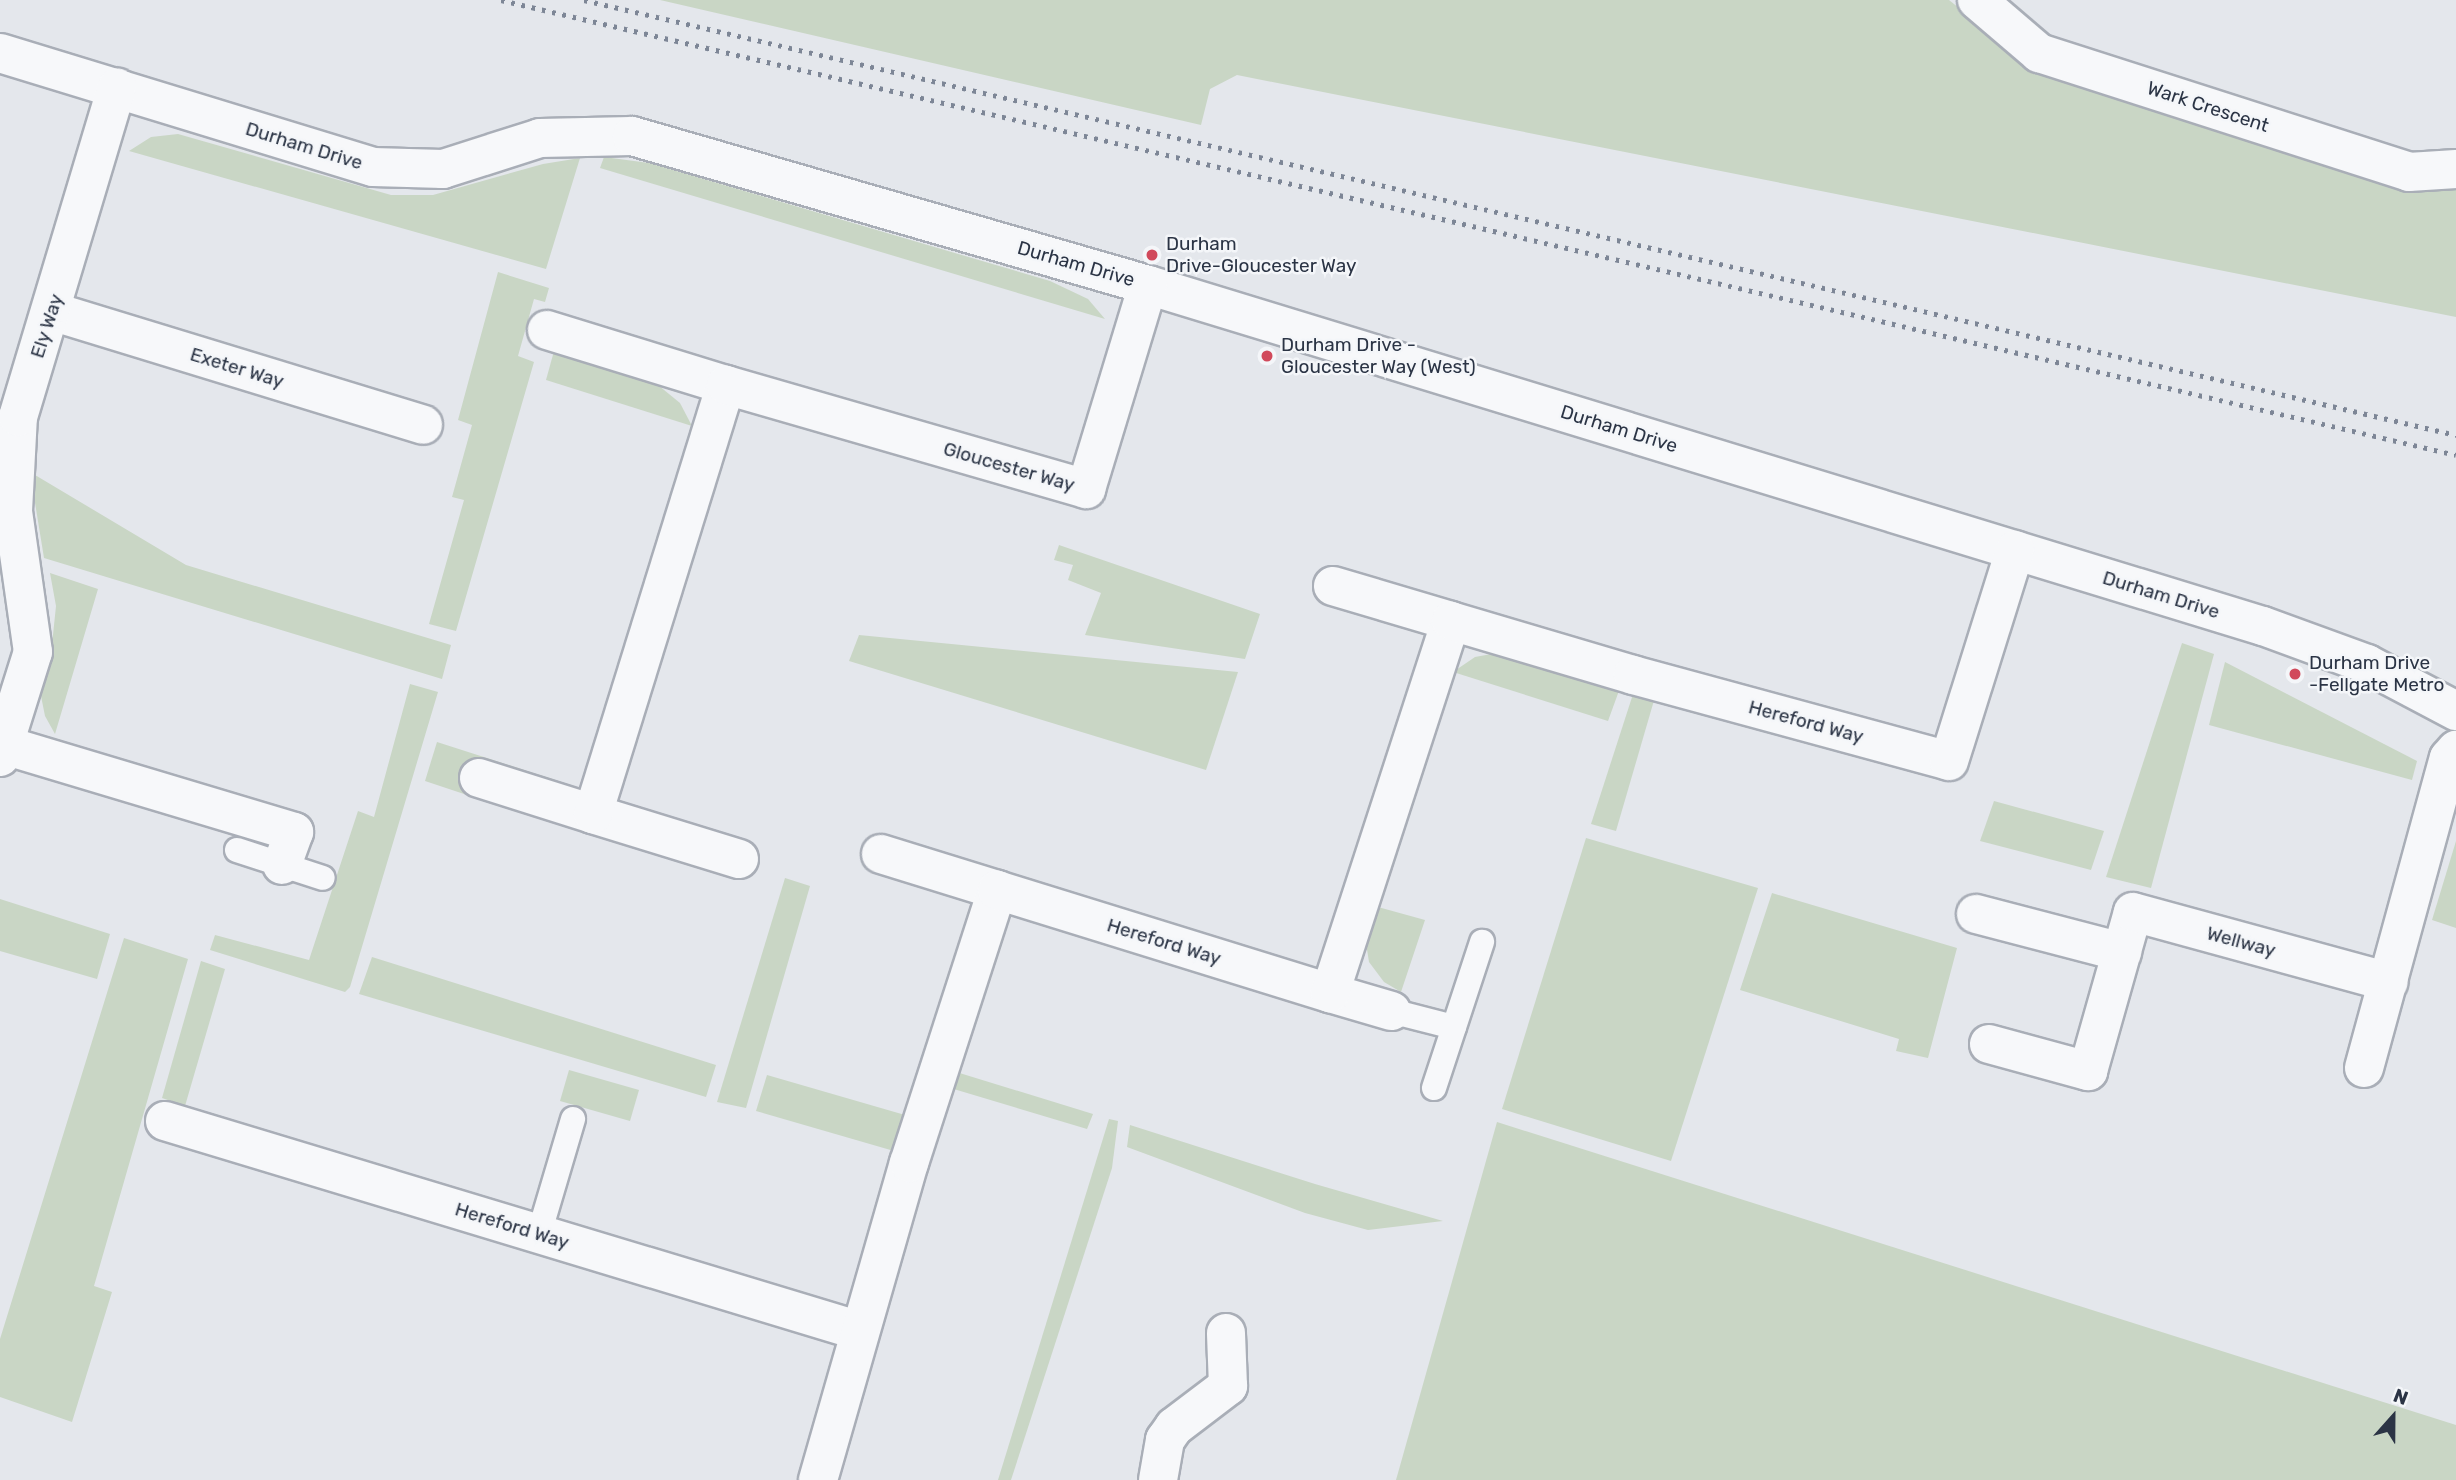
<!DOCTYPE html>
<html>
<head>
<meta charset="utf-8">
<style>
	body { margin:0 }
	#map { position:relative; width:2456px; height:1480px; overflow:hidden; background:#e4e7ec; font-family:Rubik,sans-serif }
	div>[style] { position:absolute }
	[style*='--x'] { left:calc(var(--x)*1px); top:calc(var(--y)*1px); width:calc(var(--w)*1px); rotate:calc(var(--a)*1deg) }
	.green>* { inset:0; background:#c9d6c5 }
	.roads { filter:drop-shadow(2px 0 #a9aeb7) drop-shadow(-2px 0 #a9aeb7) drop-shadow(0 2px #a9aeb7) drop-shadow(0 -2px #a9aeb7) }
	.lane>* { height:24px; margin:-12px; padding:0 12px; transform-origin:12px; border-radius:12px; background:#f7f8fa }
	.street>* { height:38px; margin:-19px; padding:0 19px; transform-origin:19px; border-radius:19px; background:#f7f8fa }
	.rail>* { height:5px; margin-top:-2.5px; transform-origin:0; background:repeating-linear-gradient(90deg,#7d8696 0 3.5px,transparent 0 10.5px) }
	.dots>* { width:19px; height:19px; translate:-50% -50%; box-sizing:border-box; border:4px solid #f4f6f9; border-radius:50% }
	span { translate:-50% -50%; white-space:nowrap; text-align:center; line-height:1.15; -webkit-text-stroke:5px #f4f6f9; paint-order:stroke }
	.street-label { font-size:19px; color:#2b3445 }
	.poi-label { font-size:19px; color:#2b3445 }
	.left { translate:0 -50%; text-align:left }
	.north { position:absolute; left:2358px; top:1382px; width:70px; height:70px; -webkit-text-stroke:5px #f4f6f9; paint-order:stroke; rotate:21deg; font-size:19px; font-weight:700; line-height:28px; text-align:center; color:#2b3445 }
	.north::after { content:''; display:block; margin:auto; width:24px; height:32px; background:#2b3445; clip-path:polygon(50% 0,100% 100%,50% 72%,0 100%) }
</style>
</head>
<body>
<div id="map">
	<div class="green">
		<div style="clip-path:polygon(660px 0,1949px 0,2030px 65px,2101px 94px,2396px 182px,2456px 185px,2456px 317px,1237px 75px,1210px 89px,1201px 125px)"></div>
		<div style="clip-path:polygon(178px 134px,391px 195px,433px 195px,543px 164px,580px 158px,546px 269px,129px 151px,151px 137px)"></div>
		<div style="clip-path:polygon(604px 157px,649px 163px,1050px 281px,1088px 299px,1105px 319px,600px 168px)"></div>
		<div style="clip-path:polygon(498px 272px,549px 288px,545px 302px,534px 299px,518px 356px,534px 362px,456px 631px,429px 624px,464px 500px,452px 497px,472px 425px,458px 420px)"></div>
		<div style="clip-path:polygon(554px 351px,658px 385px,680px 403px,692px 426px,546px 380px)"></div>
		<div style="clip-path:polygon(30px 472px,186px 565px,451px 645px,442px 679px,44px 558px)"></div>
		<div style="clip-path:polygon(1059px 545px,1260px 614px,1245px 659px,1085px 635px,1101px 593px,1068px 580px,1073px 565px,1054px 560px)"></div>
		<div style="clip-path:polygon(50px 573px,98px 589px,55px 734px,45px 716px,40px 691px,51px 654px,56px 606px)"></div>
		<div style="clip-path:polygon(859px 635px,1238px 672px,1206px 770px,849px 661px)"></div>
		<div style="clip-path:polygon(2182px 643px,2214px 654px,2151px 888px,2106px 877px)"></div>
		<div style="clip-path:polygon(1497px 653px,1620px 688px,1608px 721px,1453px 672px,1475px 657px)"></div>
		<div style="clip-path:polygon(2225px 662px,2417px 761px,2412px 780px,2209px 725px)"></div>
		<div style="clip-path:polygon(410px 684px,438px 692px,350px 987px,345px 992px,210px 950px,215px 935px,309px 960px,358px 811px,374px 817px)"></div>
		<div style="clip-path:polygon(1634px 691px,1655px 697px,1616px 831px,1591px 824px)"></div>
		<div style="clip-path:polygon(437px 742px,571px 785px,544px 787px,474px 765px,467px 795px,425px 781px)"></div>
		<div style="clip-path:polygon(1994px 801px,2104px 831px,2091px 870px,1980px 841px)"></div>
		<div style="clip-path:polygon(1586px 838px,1758px 888px,1671px 1161px,1502px 1109px)"></div>
		<div style="clip-path:polygon(2456px 841px,2456px 928px,2432px 920px)"></div>
		<div style="clip-path:polygon(785px 878px,810px 886px,746px 1108px,717px 1102px)"></div>
		<div style="clip-path:polygon(1772px 893px,1957px 948px,1928px 1058px,1896px 1051px,1899px 1039px,1740px 990px)"></div>
		<div style="clip-path:polygon(0 899px,110px 934px,97px 979px,0 951px)"></div>
		<div style="clip-path:polygon(1378px 907px,1425px 920px,1401px 992px,1384px 982px,1369px 962px,1365px 937px)"></div>
		<div style="clip-path:polygon(124px 938px,188px 959px,94px 1286px,112px 1292px,72px 1422px,0 1397px,0 1339px)"></div>
		<div style="clip-path:polygon(372px 957px,716px 1065px,706px 1097px,359px 994px)"></div>
		<div style="clip-path:polygon(201px 961px,225px 969px,185px 1106px,162px 1098px)"></div>
		<div style="clip-path:polygon(569px 1070px,639px 1090px,630px 1121px,560px 1101px)"></div>
		<div style="clip-path:polygon(953px 1071px,1093px 1114px,1087px 1129px,947px 1087px)"></div>
		<div style="clip-path:polygon(767px 1075px,905px 1115px,894px 1151px,756px 1111px)"></div>
		<div style="clip-path:polygon(1109px 1119px,1118px 1121px,1112px 1168px,1011px 1480px,998px 1480px)"></div>
		<div style="clip-path:polygon(1497px 1122px,2456px 1425px,2456px 1480px,1396px 1480px)"></div>
		<div style="clip-path:polygon(1130px 1125px,1315px 1184px,1443px 1221px,1368px 1230px,1305px 1213px,1127px 1147px)"></div>
	</div>
	<div class="roads">
		<div class="lane">
			<div style="--x:237;--y:850;--w:90;--a:18"></div>
			<div style="--x:1391;--y:1011;--w:65;--a:14.3"></div>
			<div style="--x:1434;--y:1088;--w:154;--a:-71.8"></div>
			<div style="--x:539;--y:1234;--w:120;--a:-73.5"></div>
		</div>
		<div class="street">
			<div style="--x:1977;--y:0;--w:82;--a:40.5"></div>
			<div style="--x:2039;--y:53;--w:389;--a:17.8"></div>
			<div style="--x:2409;--y:172;--w:47;--a:-3.7"></div>
			<div style="--x:0;--y:53;--w:390;--a:17"></div>
			<div style="--x:373;--y:167;--w:70;--a:1.6"></div>
			<div style="--x:443;--y:169;--w:102;--a:-17.7"></div>
			<div style="--x:540;--y:138;--w:92;--a:-1.2"></div>
			<div style="--x:632;--y:136;--w:537;--a:16.11"></div>
			<div style="--x:1148;--y:285;--w:1166;--a:17.01"></div>
			<div style="--x:2263;--y:626;--w:111;--a:20.1"></div>
			<div style="--x:2367;--y:664;--w:101;--a:27.8"></div>
			<div style="--x:51;--y:311;--w:389;--a:17"></div>
			<div style="--x:547;--y:330;--w:187;--a:17.1"></div>
			<div style="--x:1333;--y:586;--w:123;--a:16.5"></div>
			<div style="--x:4;--y:745;--w:303;--a:16.7"></div>
			<div style="--x:294;--y:832;--w:35;--a:110"></div>
			<div style="--x:0;--y:757;--w:110;--a:-72.6"></div>
			<div style="--x:33;--y:652;--w:142;--a:-98.1"></div>
			<div style="--x:13;--y:511;--w:94;--a:-87"></div>
			<div style="--x:18;--y:417;--w:344;--a:-73.3"></div>
			<div style="--x:479;--y:778;--w:120;--a:17.5"></div>
			<div style="--x:881;--y:854;--w:121;--a:17.2"></div>
			<div style="--x:739;--y:859;--w:153;--a:-162.9"></div>
			<div style="--x:593;--y:814;--w:449;--a:-72.8"></div>
			<div style="--x:726;--y:385;--w:375;--a:16.1"></div>
			<div style="--x:1086;--y:489;--w:213;--a:-73.1"></div>
			<div style="--x:1976;--y:914;--w:151;--a:14.6"></div>
			<div style="--x:1330;--y:993;--w:64;--a:16.4"></div>
			<div style="--x:1989;--y:1044;--w:103;--a:15.3"></div>
			<div style="--x:2088;--y:1071;--w:165;--a:-74.2"></div>
			<div style="--x:2133;--y:912;--w:265;--a:15.3"></div>
			<div style="--x:2364;--y:1068;--w:321;--a:-74.7"></div>
			<div style="--x:2449;--y:758;--w:11;--a:-49"></div>
			<div style="--x:165;--y:1121;--w:726;--a:16.81"></div>
			<div style="--x:818;--y:1480;--w:330;--a:-74"></div>
			<div style="--x:909;--y:1163;--w:287;--a:-72.1"></div>
			<div style="--x:997;--y:890;--w:349;--a:17.2"></div>
			<div style="--x:1330;--y:993;--w:391;--a:-72"></div>
			<div style="--x:1451;--y:621;--w:190;--a:16.5"></div>
			<div style="--x:1633;--y:675;--w:327;--a:15.2"></div>
			<div style="--x:1949;--y:761;--w:221;--a:-72.6"></div>
			<div style="--x:1158;--y:1480;--w:41;--a:-80.1"></div>
			<div style="--x:1165;--y:1440;--w:16;--a:-55"></div>
			<div style="--x:1174;--y:1427;--w:68;--a:-37.2"></div>
			<div style="--x:1228;--y:1386;--w:53;--a:-92.2"></div>
		</div>
	</div>
	<div class="rail">
		<div style="--x:501;--y:0;--w:2007;--a:13.1"></div>
		<div style="--x:584;--y:0;--w:1922;--a:13.08"></div>
	</div>
	<div class="dots">
		<div style="left:1152px;top:255px;background:#d1495b"></div>
		<div style="left:1267px;top:356px;background:#d1495b"></div>
		<div style="left:2295px;top:674px;background:#d1495b"></div>
	</div>
	<div class="street-label">
		<span style="left:2208px;top:107px;rotate:18deg">Wark Crescent</span>
		<span style="left:304px;top:146px;rotate:17deg">Durham Drive</span>
		<span style="left:1076px;top:264px;rotate:16deg">Durham Drive</span>
		<span style="left:47px;top:326px;rotate:-72deg">Ely Way</span>
		<span style="left:237px;top:368px;rotate:17deg">Exeter Way</span>
		<span style="left:1619px;top:429px;rotate:17deg">Durham Drive</span>
		<span style="left:1009px;top:467px;rotate:16deg">Gloucester Way</span>
		<span style="left:2161px;top:595px;rotate:17deg">Durham Drive</span>
		<span style="left:1806px;top:722px;rotate:15deg">Hereford Way</span>
		<span style="left:1164px;top:942px;rotate:17deg">Hereford Way</span>
		<span style="left:2241px;top:942px;rotate:15deg">Wellway</span>
		<span style="left:512px;top:1226px;rotate:17deg">Hereford Way</span>
	</div>
	<div class="poi-label">
		<span class="left" style="left:1166px;top:255px">Durham<br>Drive-Gloucester Way</span>
		<span class="left" style="left:1281px;top:356px">Durham Drive -<br>Gloucester Way (West)</span>
		<span class="left" style="left:2309px;top:674px">Durham Drive<br>-Fellgate Metro</span>
	</div>
	<div class="north">N</div>
</div>
</body>
</html>
